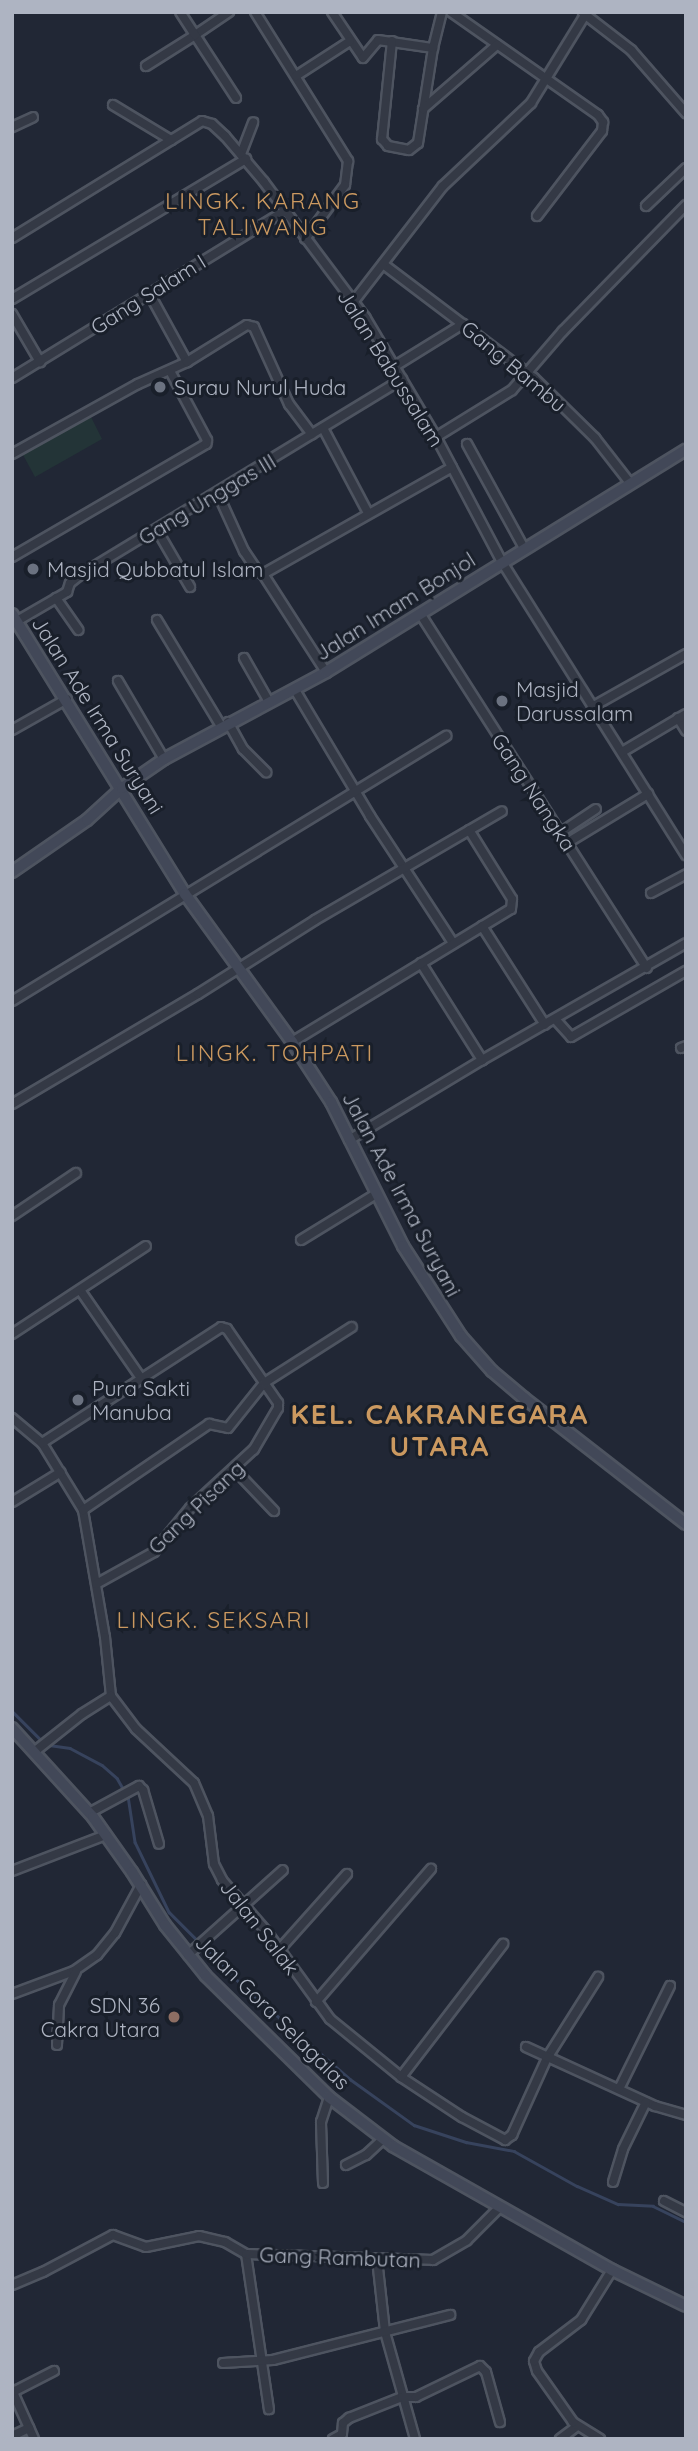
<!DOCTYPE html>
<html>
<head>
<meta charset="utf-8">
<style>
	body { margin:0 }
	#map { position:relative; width:698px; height:2451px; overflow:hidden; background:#212735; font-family:Quicksand,sans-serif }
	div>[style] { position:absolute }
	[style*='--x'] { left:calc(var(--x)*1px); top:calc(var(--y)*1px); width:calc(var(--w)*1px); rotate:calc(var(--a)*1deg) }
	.green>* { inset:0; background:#233437 }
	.stream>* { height:2.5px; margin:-1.25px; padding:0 1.25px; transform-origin:1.25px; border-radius:1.25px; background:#37435d }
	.roads { filter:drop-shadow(2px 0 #4e5460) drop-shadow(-2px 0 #4e5460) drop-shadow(0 2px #4e5460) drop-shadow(0 -2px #4e5460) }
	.street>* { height:8px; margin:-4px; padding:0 4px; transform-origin:4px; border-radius:4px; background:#343945 }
	.secondary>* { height:10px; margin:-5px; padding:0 5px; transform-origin:5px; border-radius:5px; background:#424858 }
	.dots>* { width:19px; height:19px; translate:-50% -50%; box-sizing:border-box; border:4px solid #191f2a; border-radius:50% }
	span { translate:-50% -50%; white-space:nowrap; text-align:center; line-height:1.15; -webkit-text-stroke:6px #191f2a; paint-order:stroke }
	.street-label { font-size:21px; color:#aeb4c2 }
	.poi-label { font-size:21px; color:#aeb4c2 }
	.left { translate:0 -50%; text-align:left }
	.right { translate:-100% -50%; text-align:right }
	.neighbourhood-label { font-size:23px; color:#cb9960; letter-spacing:2px }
	.district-label { font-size:28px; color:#cb9960; font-weight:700; letter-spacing:2px }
	.frame { position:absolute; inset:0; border:14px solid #aeb4c2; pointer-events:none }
</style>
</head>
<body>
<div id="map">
	<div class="green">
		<div style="clip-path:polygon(89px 413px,102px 439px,35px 477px,22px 453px)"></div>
	</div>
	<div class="stream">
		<div style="--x:12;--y:1711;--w:44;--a:45"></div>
		<div style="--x:49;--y:1745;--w:21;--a:8"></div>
		<div style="--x:70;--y:1748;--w:36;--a:28"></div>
		<div style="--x:102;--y:1765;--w:20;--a:41"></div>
		<div style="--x:117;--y:1778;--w:14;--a:60"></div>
		<div style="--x:128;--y:1796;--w:47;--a:81.3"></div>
		<div style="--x:135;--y:1842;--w:78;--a:64.1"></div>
		<div style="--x:169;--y:1912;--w:105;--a:45"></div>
		<div style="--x:243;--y:1986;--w:142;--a:41"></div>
		<div style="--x:350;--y:2079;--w:79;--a:35.7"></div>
		<div style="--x:414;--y:2125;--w:55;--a:18.1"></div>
		<div style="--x:466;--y:2142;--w:49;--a:10.6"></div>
		<div style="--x:514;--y:2151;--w:72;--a:29.1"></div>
		<div style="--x:577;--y:2186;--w:45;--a:23.7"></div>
		<div style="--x:618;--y:2204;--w:35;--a:3"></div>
		<div style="--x:653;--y:2206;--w:37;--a:26"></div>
	</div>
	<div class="roads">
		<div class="street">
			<div style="--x:229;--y:12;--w:41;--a:145.9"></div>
			<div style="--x:195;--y:35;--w:75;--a:56.9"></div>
			<div style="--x:255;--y:12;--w:176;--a:58"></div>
			<div style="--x:348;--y:161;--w:24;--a:97"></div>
			<div style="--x:345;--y:185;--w:67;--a:126.5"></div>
			<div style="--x:332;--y:12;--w:55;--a:56"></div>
			<div style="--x:363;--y:58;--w:23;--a:-50"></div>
			<div style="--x:378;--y:40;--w:56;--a:8.3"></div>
			<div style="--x:451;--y:12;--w:179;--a:35"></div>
			<div style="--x:598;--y:115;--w:9;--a:54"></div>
			<div style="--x:603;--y:122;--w:9;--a:96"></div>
			<div style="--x:602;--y:131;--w:107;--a:127.4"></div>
			<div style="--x:583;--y:13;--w:61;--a:37.6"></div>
			<div style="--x:631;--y:50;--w:84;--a:48.9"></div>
			<div style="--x:392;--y:41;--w:99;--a:95.8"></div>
			<div style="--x:382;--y:139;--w:9;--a:49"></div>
			<div style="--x:388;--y:146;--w:21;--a:11"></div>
			<div style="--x:409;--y:150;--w:11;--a:-38"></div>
			<div style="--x:418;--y:143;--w:96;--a:-81"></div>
			<div style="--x:433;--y:48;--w:37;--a:-76"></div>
			<div style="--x:146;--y:66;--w:58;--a:-32.3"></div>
			<div style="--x:195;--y:35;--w:27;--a:-123"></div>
			<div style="--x:296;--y:76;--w:64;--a:-32.9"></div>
			<div style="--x:113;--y:105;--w:68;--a:31.1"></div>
			<div style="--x:423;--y:109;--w:98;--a:-40.9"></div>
			<div style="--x:12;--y:127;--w:23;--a:-25"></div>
			<div style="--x:241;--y:154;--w:34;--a:-69"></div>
			<div style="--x:646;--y:206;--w:55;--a:-43.5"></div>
			<div style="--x:12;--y:238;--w:223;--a:-31.6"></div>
			<div style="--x:202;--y:121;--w:10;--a:17"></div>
			<div style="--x:212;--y:124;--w:18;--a:43"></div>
			<div style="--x:225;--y:136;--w:60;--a:49.7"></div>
			<div style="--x:264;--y:182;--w:169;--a:53.2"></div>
			<div style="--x:365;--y:317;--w:139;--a:59.4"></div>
			<div style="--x:436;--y:437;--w:141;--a:62.2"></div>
			<div style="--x:502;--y:562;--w:346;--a:57.9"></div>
			<div style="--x:383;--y:264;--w:189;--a:37.1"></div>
			<div style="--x:534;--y:378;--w:86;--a:44.5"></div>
			<div style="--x:595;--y:438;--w:57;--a:52.1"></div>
			<div style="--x:149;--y:293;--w:79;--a:61.2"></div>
			<div style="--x:12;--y:299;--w:273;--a:-30.9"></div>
			<div style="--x:354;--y:301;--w:145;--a:-52.3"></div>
			<div style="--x:443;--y:186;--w:121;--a:-43.3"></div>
			<div style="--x:531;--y:103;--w:107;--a:-58.4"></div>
			<div style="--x:12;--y:314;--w:56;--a:59.7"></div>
			<div style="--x:395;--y:366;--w:80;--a:-31.7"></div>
			<div style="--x:12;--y:378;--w:319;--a:-31.5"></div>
			<div style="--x:323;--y:428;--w:96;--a:62.1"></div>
			<div style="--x:436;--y:437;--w:89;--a:-31.7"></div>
			<div style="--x:512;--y:390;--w:78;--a:-49.2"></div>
			<div style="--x:563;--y:331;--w:176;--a:-45.7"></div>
			<div style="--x:467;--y:444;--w:119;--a:61.3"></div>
			<div style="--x:12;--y:454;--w:144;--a:-29.1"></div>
			<div style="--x:138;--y:384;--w:54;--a:-24.2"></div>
			<div style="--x:187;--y:362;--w:70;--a:-31.7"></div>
			<div style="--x:247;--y:325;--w:7;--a:16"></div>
			<div style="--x:254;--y:327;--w:85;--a:65.6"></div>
			<div style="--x:289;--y:404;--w:38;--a:53"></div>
			<div style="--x:218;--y:494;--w:63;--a:65.5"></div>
			<div style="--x:244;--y:551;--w:25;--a:56"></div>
			<div style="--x:258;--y:572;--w:5;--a:22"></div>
			<div style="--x:263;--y:574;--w:117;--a:57.3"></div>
			<div style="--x:157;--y:530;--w:66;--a:59.9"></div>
			<div style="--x:12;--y:557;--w:225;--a:-30.2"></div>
			<div style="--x:206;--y:444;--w:4;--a:-76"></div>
			<div style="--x:207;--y:440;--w:78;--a:-118.2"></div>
			<div style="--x:263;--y:574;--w:217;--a:-29.5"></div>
			<div style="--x:56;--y:598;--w:39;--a:55"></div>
			<div style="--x:421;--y:615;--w:419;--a:57.4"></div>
			<div style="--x:157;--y:620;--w:124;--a:58.9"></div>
			<div style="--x:17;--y:621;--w:58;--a:-30.1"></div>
			<div style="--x:67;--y:592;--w:9;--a:-72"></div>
			<div style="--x:70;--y:583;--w:13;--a:-39"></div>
			<div style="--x:80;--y:575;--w:377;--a:-31.3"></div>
			<div style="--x:244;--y:658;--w:51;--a:60.4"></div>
			<div style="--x:118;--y:681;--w:91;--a:59.5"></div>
			<div style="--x:295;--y:690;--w:147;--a:59.2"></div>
			<div style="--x:370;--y:816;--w:152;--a:56.8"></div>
			<div style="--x:592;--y:707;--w:108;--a:-29.4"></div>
			<div style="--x:678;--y:718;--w:15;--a:58"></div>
			<div style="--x:228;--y:722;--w:31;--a:61"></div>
			<div style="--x:243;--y:749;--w:33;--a:45"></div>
			<div style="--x:12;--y:730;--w:63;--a:-29.4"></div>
			<div style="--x:622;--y:752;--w:74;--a:-30.7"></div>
			<div style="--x:560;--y:833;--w:43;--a:-33.7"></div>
			<div style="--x:567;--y:843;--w:95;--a:-31.2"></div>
			<div style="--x:651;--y:893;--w:40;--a:-28"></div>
			<div style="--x:482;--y:926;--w:117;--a:57.5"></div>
			<div style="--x:421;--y:963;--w:115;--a:57.8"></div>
			<div style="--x:12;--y:1001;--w:509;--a:-31.41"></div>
			<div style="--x:555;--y:1019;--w:24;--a:48"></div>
			<div style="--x:571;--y:1037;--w:133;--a:-29.9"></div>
			<div style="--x:292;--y:1042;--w:256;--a:-31.3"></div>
			<div style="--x:511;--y:909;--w:10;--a:-84"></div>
			<div style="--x:512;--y:899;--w:81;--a:-121.9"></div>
			<div style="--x:681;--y:1048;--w:5;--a:-22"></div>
			<div style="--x:12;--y:1104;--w:216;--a:-30.6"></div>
			<div style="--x:198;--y:994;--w:138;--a:-32.3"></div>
			<div style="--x:315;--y:920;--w:216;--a:-30.2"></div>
			<div style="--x:349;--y:1140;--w:155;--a:-31"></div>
			<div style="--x:482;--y:1060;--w:235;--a:-29.8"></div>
			<div style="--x:12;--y:1216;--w:77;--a:-33.9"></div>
			<div style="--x:301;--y:1240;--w:88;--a:-31.5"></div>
			<div style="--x:80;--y:1290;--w:107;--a:55.3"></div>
			<div style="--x:12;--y:1334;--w:160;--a:-33.3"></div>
			<div style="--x:12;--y:1418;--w:39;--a:40"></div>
			<div style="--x:42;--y:1443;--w:79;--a:58.5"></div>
			<div style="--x:83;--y:1510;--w:129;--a:80.2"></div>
			<div style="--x:105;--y:1637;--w:59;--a:84.2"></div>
			<div style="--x:111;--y:1696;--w:41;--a:52.9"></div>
			<div style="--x:136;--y:1729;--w:79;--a:43"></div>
			<div style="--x:194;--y:1783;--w:36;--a:67"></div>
			<div style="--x:208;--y:1816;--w:48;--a:82.9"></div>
			<div style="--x:214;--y:1864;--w:18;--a:63"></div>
			<div style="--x:222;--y:1880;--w:69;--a:49.1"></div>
			<div style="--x:267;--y:1932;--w:107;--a:54.1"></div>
			<div style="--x:330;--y:2019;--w:92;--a:39.2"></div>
			<div style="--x:401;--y:2077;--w:73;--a:33.3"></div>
			<div style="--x:462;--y:2117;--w:49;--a:28.1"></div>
			<div style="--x:505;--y:2140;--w:9;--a:-36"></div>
			<div style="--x:512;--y:2135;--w:85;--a:-65.6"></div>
			<div style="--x:547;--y:2058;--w:96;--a:-57.8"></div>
			<div style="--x:42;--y:1443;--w:213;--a:-32.9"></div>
			<div style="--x:221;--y:1327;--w:6;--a:18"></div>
			<div style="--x:227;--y:1329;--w:90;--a:55.4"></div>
			<div style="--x:278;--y:1403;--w:5;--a:90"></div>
			<div style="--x:278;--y:1408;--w:48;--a:120.3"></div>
			<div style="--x:254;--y:1449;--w:87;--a:137.3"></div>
			<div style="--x:190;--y:1508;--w:57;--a:129.3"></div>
			<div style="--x:154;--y:1552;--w:66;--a:151.1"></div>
			<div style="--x:234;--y:1469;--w:58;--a:46.4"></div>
			<div style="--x:12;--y:1502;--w:57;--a:-31.5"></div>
			<div style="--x:83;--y:1510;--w:153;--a:-34.3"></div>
			<div style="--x:209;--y:1424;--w:19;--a:12"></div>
			<div style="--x:228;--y:1428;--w:58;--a:-51.3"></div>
			<div style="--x:264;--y:1383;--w:104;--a:-32.5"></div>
			<div style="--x:34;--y:1752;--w:61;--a:-38.4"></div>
			<div style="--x:82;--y:1714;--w:34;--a:-32"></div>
			<div style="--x:89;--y:1813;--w:57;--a:-28.4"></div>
			<div style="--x:139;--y:1786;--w:6;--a:45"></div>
			<div style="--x:143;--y:1790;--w:56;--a:73.5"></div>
			<div style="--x:12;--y:1871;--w:101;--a:-21"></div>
			<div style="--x:279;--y:1950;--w:102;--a:-48.2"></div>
			<div style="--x:188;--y:1955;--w:127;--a:-41.8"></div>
			<div style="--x:12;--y:1994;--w:66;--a:-20.4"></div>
			<div style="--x:74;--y:1971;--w:28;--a:-35"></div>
			<div style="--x:97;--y:1955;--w:28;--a:-51"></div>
			<div style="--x:115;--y:1933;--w:55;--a:-61.6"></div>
			<div style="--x:316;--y:2002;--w:176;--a:-49.2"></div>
			<div style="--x:57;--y:2045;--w:40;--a:-87.1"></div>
			<div style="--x:59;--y:2005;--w:37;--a:-63"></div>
			<div style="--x:526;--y:2047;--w:142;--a:24.6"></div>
			<div style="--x:655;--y:2106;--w:32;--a:16"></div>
			<div style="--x:401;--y:2077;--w:168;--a:-52.5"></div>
			<div style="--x:619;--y:2089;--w:115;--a:-63.7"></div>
			<div style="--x:346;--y:2165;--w:22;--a:-27"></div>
			<div style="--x:366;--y:2155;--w:23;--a:-43"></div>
			<div style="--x:613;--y:2182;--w:34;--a:-73"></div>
			<div style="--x:623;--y:2149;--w:52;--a:-63.9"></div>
			<div style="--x:323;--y:2183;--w:61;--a:-91.9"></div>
			<div style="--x:321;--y:2122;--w:26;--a:-72"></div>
			<div style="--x:664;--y:2201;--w:25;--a:27"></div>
			<div style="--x:246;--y:2254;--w:157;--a:81.6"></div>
			<div style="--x:377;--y:2259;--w:73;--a:83.7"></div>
			<div style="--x:385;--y:2332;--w:111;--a:74.3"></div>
			<div style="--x:12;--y:2285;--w:34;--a:-23"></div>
			<div style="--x:43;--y:2272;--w:79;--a:-27.9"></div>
			<div style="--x:113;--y:2235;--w:35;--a:20"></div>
			<div style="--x:146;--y:2247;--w:54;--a:-11.7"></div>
			<div style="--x:199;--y:2236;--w:27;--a:13"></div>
			<div style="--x:225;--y:2242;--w:24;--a:30"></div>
			<div style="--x:246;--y:2254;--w:187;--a:1.8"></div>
			<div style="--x:433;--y:2260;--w:39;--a:-30"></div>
			<div style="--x:467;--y:2240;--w:47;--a:-45"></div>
			<div style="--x:223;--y:2363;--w:50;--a:-3.4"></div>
			<div style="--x:273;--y:2360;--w:183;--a:-14.3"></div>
			<div style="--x:12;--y:2390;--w:54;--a:65.8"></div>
			<div style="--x:13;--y:2392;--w:46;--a:-27.1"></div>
			<div style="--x:12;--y:2436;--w:19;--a:-25"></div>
			<div style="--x:333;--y:2439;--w:10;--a:-29"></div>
			<div style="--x:342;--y:2434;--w:11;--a:-85"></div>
			<div style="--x:343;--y:2423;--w:8;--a:-40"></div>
			<div style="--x:349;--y:2418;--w:57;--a:-21.6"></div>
			<div style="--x:402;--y:2397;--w:14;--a:0"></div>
			<div style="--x:416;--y:2397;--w:71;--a:-25.8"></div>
			<div style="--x:480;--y:2366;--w:8;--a:45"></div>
			<div style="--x:486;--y:2372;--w:52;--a:74.4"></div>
			<div style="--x:560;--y:2439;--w:21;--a:-37"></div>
			<div style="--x:600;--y:2439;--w:32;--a:-148"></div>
			<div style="--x:573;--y:2422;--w:62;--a:-125.2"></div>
			<div style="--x:537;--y:2371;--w:10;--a:-107"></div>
			<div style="--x:534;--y:2361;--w:10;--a:-61"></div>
			<div style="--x:539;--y:2352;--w:53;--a:-37.3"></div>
			<div style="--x:581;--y:2320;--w:59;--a:-58.2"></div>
		</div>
		<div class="secondary">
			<div style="--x:12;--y:614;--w:329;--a:58.3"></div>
			<div style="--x:185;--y:894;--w:183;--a:54.1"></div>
			<div style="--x:292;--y:1042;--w:72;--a:57"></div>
			<div style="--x:331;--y:1102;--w:161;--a:63.4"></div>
			<div style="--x:403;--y:1246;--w:107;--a:57.2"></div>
			<div style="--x:461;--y:1336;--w:47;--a:48.5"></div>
			<div style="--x:492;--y:1371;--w:42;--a:40.2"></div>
			<div style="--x:524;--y:1398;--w:205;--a:37.9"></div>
			<div style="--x:12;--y:872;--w:91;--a:-34.7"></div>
			<div style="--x:87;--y:820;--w:47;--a:-42.4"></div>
			<div style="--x:122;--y:788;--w:51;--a:-34.6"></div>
			<div style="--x:164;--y:759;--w:184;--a:-28.2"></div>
			<div style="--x:326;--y:672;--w:423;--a:-31.7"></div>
			<div style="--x:12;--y:1728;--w:120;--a:47.7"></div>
			<div style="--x:93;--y:1817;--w:67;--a:54.7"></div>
			<div style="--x:132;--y:1872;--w:62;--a:58.1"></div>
			<div style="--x:165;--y:1925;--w:65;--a:51.2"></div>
			<div style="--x:206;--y:1976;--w:173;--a:44.5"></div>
			<div style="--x:329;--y:2097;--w:81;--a:37.4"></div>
			<div style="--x:393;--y:2146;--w:252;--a:29.5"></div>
			<div style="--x:612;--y:2270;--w:82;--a:25.9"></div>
		</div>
	</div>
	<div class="dots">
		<div style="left:160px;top:387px;background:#6b7280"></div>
		<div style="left:33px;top:569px;background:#6b7280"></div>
		<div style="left:502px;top:701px;background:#6b7280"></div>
		<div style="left:78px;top:1400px;background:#6b7280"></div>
		<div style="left:174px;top:2017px;background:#8d6e63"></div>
	</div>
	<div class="street-label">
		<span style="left:148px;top:294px;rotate:-32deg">Gang Salam I</span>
		<span style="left:514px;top:366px;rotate:40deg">Gang Bambu</span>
		<span style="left:391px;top:368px;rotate:58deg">Jalan Babussalam</span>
		<span style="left:207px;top:499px;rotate:-31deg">Gang Unggas III</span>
		<span style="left:395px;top:606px;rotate:-32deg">Jalan Imam Bonjol</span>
		<span style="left:98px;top:715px;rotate:58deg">Jalan Ade Irma Suryani</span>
		<span style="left:534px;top:792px;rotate:57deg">Gang Nangka</span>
		<span style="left:402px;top:1194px;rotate:62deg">Jalan Ade Irma Suryani</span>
		<span style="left:196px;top:1507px;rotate:-44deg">Gang Pisang</span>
		<span style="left:260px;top:1927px;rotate:52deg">Jalan Salak</span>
		<span style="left:273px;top:2012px;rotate:45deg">Jalan Gora Selagalas</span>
		<span style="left:340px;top:2257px;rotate:2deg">Gang Rambutan</span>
	</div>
	<div class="poi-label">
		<span class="left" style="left:174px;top:387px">Surau Nurul Huda</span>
		<span class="left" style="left:47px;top:569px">Masjid Qubbatul Islam</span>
		<span class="left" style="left:516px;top:701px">Masjid<br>Darussalam</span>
		<span class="left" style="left:92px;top:1400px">Pura Sakti<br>Manuba</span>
		<span class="right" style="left:160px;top:2017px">SDN 36<br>Cakra Utara</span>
	</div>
	<div class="neighbourhood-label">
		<span style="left:263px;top:214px">LINGK. KARANG<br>TALIWANG</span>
		<span style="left:275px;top:1053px">LINGK. TOHPATI</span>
		<span style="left:214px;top:1620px">LINGK. SEKSARI</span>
	</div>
	<div class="district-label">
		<span style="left:440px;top:1430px">KEL. CAKRANEGARA<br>UTARA</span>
	</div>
	<div class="frame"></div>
</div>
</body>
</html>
